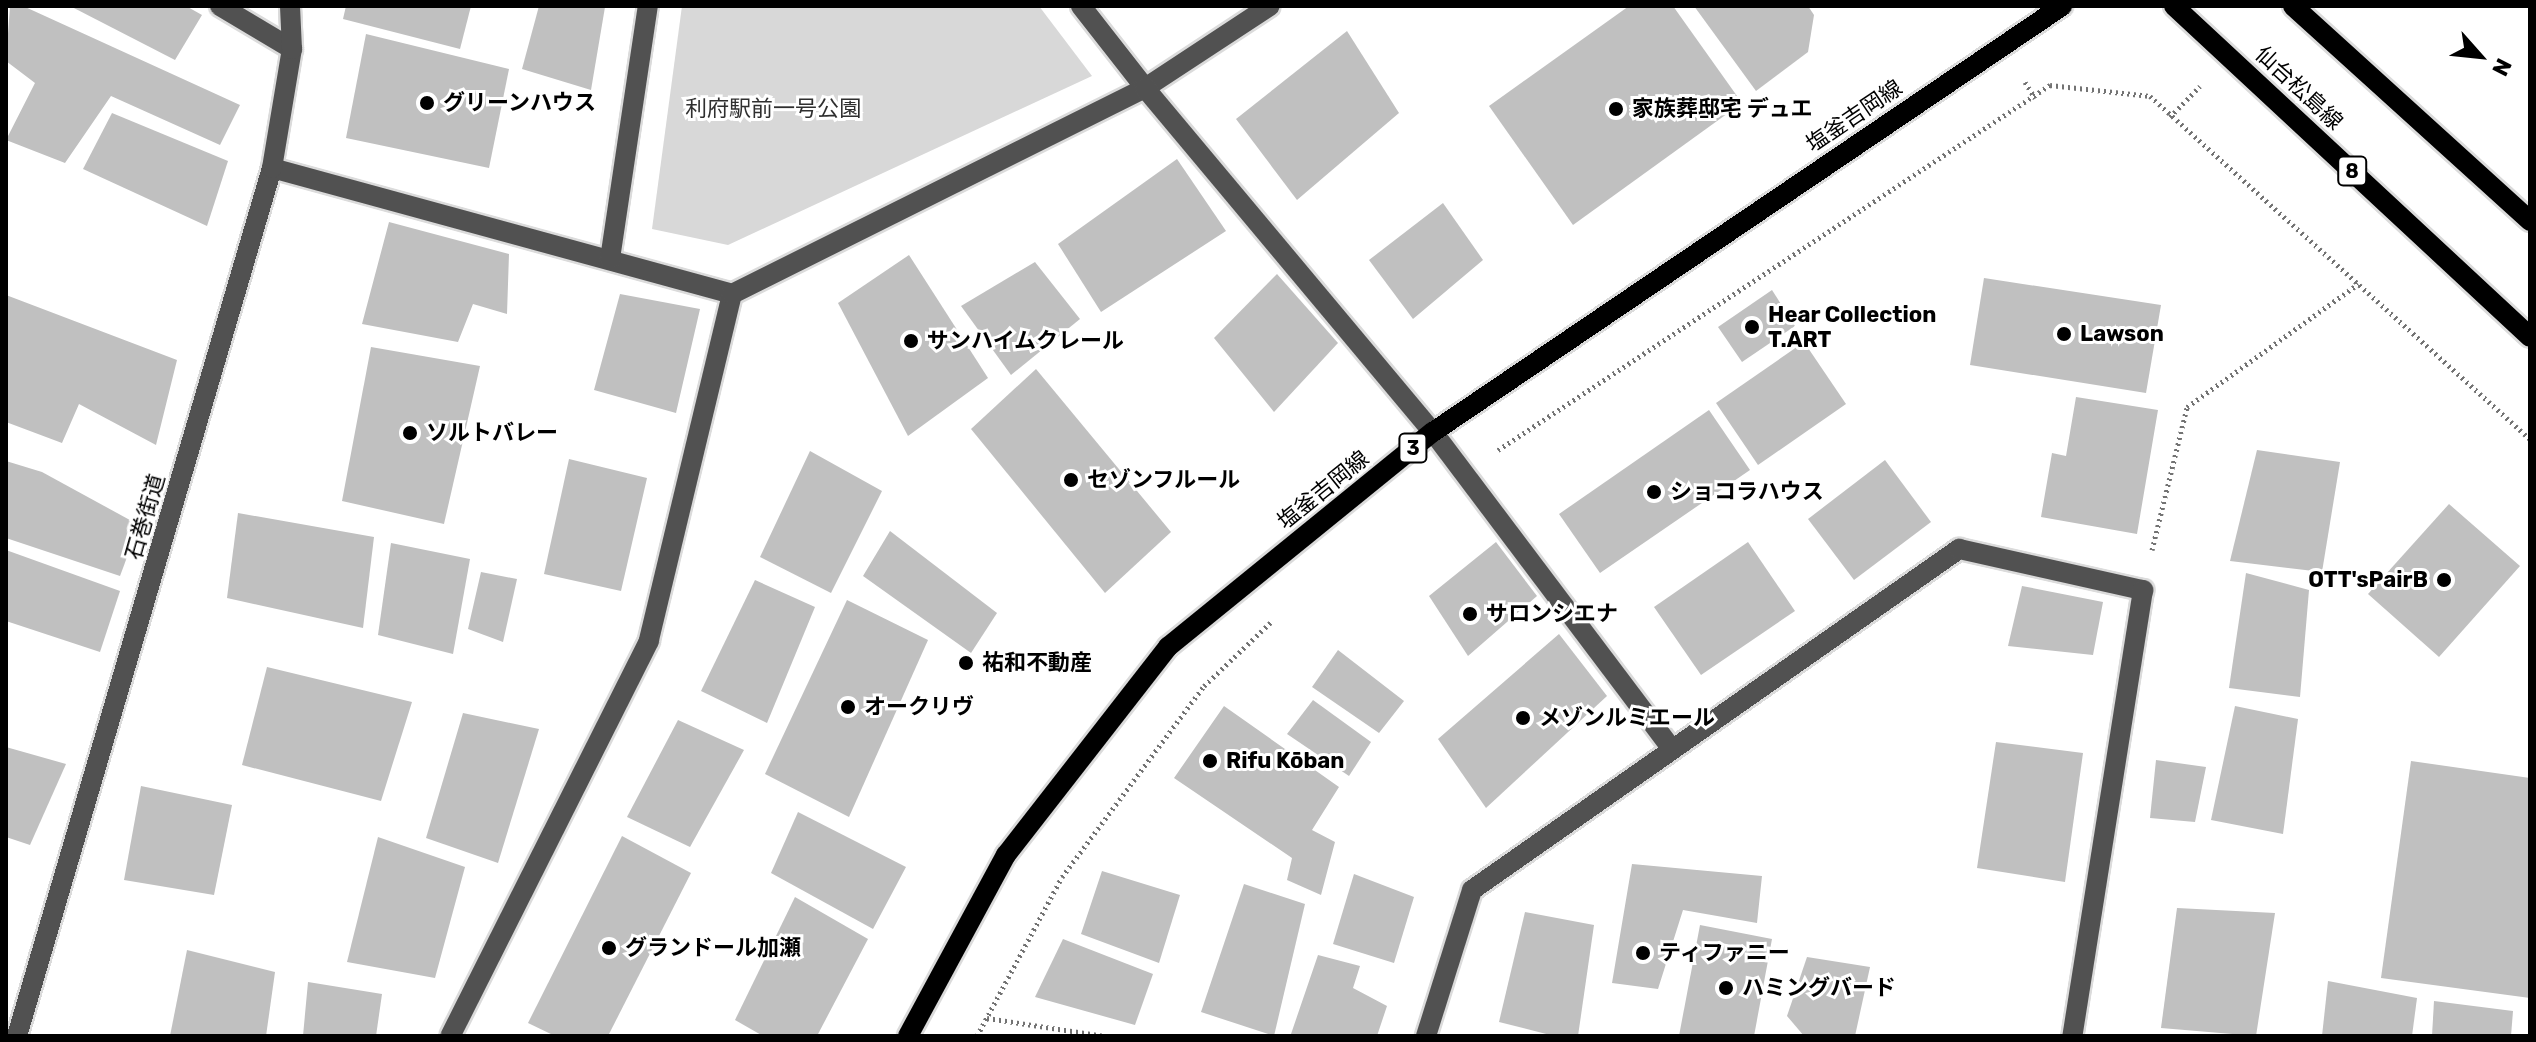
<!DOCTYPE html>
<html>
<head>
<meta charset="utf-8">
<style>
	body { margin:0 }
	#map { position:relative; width:2536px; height:1042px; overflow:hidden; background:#fff; font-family:Rubik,"Noto Sans JP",sans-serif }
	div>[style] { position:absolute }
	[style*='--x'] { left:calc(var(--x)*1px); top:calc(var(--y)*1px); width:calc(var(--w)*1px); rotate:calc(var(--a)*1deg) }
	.green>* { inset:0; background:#d8d8d8 }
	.building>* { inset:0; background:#c0c0c0 }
	.path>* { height:5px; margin-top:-2.5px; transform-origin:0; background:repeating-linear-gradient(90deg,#737373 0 2px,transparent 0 6px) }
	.roads { filter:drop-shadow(2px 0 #dbdbdb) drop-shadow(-2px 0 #dbdbdb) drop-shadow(0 2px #dbdbdb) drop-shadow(0 -2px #dbdbdb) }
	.minor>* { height:20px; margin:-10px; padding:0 10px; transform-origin:10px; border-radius:10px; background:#515151 }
	.major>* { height:20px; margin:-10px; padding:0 10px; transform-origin:10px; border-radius:10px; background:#000 }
	.dots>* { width:22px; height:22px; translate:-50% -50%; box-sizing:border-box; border:4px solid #fff; border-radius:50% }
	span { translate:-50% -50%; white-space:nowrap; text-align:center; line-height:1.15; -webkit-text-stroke:6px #fff; paint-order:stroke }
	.shield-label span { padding:2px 6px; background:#fff; border:2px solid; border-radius:6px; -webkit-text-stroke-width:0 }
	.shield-label { font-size:20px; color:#000; font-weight:700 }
	.street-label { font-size:22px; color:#000 }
	.poi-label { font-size:22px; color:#000; font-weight:700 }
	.left { translate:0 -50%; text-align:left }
	.right { translate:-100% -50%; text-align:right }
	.park-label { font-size:22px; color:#2f2f2f }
	.frame { position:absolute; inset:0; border:8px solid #000; pointer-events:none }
	.north { position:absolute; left:2440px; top:16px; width:80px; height:80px; -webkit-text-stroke:6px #fff; paint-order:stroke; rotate:117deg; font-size:22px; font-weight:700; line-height:32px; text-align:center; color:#000 }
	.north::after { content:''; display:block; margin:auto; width:28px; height:36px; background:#000; clip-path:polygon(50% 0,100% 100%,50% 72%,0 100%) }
</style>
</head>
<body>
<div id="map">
	<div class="green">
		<div style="clip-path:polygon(682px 6px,1039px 6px,1092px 76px,728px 245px,652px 229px)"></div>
	</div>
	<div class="building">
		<div style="clip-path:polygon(10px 6px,23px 6px,240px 105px,220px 145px,111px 96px,65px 163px,6px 140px,35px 83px,6px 61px)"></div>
		<div style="clip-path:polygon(70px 6px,186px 6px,202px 15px,175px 60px)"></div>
		<div style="clip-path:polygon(346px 6px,471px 6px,460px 49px,343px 19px)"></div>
		<div style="clip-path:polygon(539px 6px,605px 7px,591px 90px,522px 69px)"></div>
		<div style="clip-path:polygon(1629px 6px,1673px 6px,1742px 103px,1573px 225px,1489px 106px)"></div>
		<div style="clip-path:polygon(1694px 6px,1808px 6px,1814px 15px,1808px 52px,1756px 91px)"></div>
		<div style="clip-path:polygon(1347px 31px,1399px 113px,1297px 200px,1236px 119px)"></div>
		<div style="clip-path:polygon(366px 34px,509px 69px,489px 168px,346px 138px)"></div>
		<div style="clip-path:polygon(112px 113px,228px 161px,207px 226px,83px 169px)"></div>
		<div style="clip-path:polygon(1177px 159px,1226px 231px,1101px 312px,1058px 244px)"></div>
		<div style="clip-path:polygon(1443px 203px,1483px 260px,1413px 319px,1369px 260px)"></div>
		<div style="clip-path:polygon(389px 222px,509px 254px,507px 314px,473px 304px,458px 342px,362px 324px)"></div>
		<div style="clip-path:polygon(909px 255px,988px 378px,908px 436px,838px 303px)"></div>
		<div style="clip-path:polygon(1035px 262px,1080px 319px,1011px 375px,961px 306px)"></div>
		<div style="clip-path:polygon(1277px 274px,1338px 343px,1274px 412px,1214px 338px)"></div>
		<div style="clip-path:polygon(1984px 278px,2161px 305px,2146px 393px,1970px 365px)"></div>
		<div style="clip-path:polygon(1772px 290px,1795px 326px,1742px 362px,1718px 327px)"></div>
		<div style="clip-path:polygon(620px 294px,700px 309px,676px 413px,594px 390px)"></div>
		<div style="clip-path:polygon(6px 295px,177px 360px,156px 445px,79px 404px,62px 443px,6px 422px)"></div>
		<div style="clip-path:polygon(1804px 342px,1846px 404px,1758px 465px,1716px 403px)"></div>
		<div style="clip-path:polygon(371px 347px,480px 366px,444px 524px,342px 501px)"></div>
		<div style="clip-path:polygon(1036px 369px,1171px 532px,1105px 593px,971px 429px)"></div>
		<div style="clip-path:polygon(2076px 397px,2158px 410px,2137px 534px,2041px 517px,2052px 453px,2066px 456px)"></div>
		<div style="clip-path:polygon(1709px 410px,1750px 470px,1600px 573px,1559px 514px)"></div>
		<div style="clip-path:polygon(2257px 450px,2340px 462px,2322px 572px,2230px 561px)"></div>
		<div style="clip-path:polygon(810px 451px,882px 491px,831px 593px,760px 557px)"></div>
		<div style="clip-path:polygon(569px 459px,647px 478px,621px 591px,544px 574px)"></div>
		<div style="clip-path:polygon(1885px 460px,1931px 522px,1854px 580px,1808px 519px)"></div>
		<div style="clip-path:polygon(6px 461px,42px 472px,139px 525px,120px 576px,6px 538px)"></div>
		<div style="clip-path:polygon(2449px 504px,2520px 566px,2439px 657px,2368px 594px)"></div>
		<div style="clip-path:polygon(238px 513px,374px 537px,363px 628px,227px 598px)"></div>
		<div style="clip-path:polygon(890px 531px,997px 613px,971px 653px,863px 576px)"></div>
		<div style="clip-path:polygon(1496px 542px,1537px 596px,1468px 656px,1429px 596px)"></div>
		<div style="clip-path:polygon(1748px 542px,1795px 611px,1701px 675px,1654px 607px)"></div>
		<div style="clip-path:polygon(391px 543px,470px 559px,453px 654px,378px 635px)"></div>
		<div style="clip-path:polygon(6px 550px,120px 591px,100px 652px,6px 621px)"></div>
		<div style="clip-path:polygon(481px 572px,517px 579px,503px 642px,468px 629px)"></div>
		<div style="clip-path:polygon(2246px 573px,2309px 590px,2300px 697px,2229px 688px)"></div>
		<div style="clip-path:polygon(755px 580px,815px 607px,767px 723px,701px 691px)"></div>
		<div style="clip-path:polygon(2022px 586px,2103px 602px,2093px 655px,2008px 646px)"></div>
		<div style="clip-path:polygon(847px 600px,928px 640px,849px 817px,765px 774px)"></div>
		<div style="clip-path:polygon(1559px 634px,1607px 696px,1486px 808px,1438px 739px)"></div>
		<div style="clip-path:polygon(1338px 650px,1404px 701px,1379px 733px,1312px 687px)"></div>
		<div style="clip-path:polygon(267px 667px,412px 702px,381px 801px,242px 765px)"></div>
		<div style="clip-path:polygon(1313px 700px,1371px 742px,1349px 776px,1287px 734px)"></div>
		<div style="clip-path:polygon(1224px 706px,1339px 787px,1312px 830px,1335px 842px,1321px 895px,1287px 880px,1292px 858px,1174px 778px)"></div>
		<div style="clip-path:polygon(2235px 706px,2298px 719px,2283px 834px,2211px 820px)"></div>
		<div style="clip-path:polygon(463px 713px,539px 729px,498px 863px,426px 838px)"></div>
		<div style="clip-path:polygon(678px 720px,744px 750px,690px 847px,627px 817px)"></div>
		<div style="clip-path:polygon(1996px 742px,2083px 753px,2065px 882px,1977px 868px)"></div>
		<div style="clip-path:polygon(6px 747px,66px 764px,30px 845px,6px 837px)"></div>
		<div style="clip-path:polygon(2156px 760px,2206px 767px,2195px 822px,2150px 818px)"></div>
		<div style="clip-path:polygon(2411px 761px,2530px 778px,2530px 998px,2381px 978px)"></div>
		<div style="clip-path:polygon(141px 786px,232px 805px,214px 895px,124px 880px)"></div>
		<div style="clip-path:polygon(798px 812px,906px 867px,873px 929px,771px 873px)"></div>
		<div style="clip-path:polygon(622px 836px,691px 873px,608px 1036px,555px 1036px,528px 1023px)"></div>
		<div style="clip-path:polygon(378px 837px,465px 867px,435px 978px,347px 962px)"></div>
		<div style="clip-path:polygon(1632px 864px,1762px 876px,1757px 923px,1683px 910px,1658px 989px,1612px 983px)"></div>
		<div style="clip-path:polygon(1102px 871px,1180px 895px,1159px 963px,1081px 934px)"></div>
		<div style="clip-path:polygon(1354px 874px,1414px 897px,1394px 963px,1333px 944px)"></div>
		<div style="clip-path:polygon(1244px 884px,1305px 904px,1274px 1036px,1201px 1012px)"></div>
		<div style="clip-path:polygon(795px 897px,868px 939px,817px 1036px,763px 1036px,735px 1020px)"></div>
		<div style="clip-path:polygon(2177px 908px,2275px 913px,2256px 1036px,2161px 1028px)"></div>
		<div style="clip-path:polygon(1525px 912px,1594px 925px,1578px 1036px,1554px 1036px,1499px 1022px)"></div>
		<div style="clip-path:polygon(1700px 925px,1772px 939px,1754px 1036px,1679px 1036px)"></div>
		<div style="clip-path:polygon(1063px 939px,1153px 974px,1135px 1025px,1035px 997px)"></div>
		<div style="clip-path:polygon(187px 950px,275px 972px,266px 1036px,170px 1036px)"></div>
		<div style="clip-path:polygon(1318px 955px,1360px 966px,1353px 988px,1387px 1006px,1377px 1036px,1291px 1034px)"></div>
		<div style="clip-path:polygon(1807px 957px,1870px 967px,1855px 1036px,1804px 1036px,1787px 1016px)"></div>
		<div style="clip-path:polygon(2328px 981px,2417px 998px,2412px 1036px,2322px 1036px)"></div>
		<div style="clip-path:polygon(308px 982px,382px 994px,376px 1036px,303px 1036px)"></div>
		<div style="clip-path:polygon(2434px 1001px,2513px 1011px,2511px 1036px,2432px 1036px)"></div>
	</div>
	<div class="path">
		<div style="--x:2025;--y:82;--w:19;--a:58"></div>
		<div style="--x:2170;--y:117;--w:43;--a:-45.9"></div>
		<div style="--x:1498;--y:450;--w:662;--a:-33.47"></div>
		<div style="--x:2050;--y:85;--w:101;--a:6.3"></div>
		<div style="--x:2150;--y:96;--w:512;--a:42.07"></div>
		<div style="--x:2152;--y:550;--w:147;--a:-76.2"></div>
		<div style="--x:2187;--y:407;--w:211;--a:-35.7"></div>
		<div style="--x:987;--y:1018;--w:119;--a:8.7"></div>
		<div style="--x:977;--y:1036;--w:180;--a:-61.9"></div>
		<div style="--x:1062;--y:877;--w:238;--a:-53.4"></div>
		<div style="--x:1204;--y:686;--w:93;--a:-43.7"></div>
	</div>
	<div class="roads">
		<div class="minor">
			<div style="--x:220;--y:6;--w:84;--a:30.8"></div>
			<div style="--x:1081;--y:6;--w:104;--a:52"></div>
			<div style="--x:1145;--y:88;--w:149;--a:-33.3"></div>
			<div style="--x:272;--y:168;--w:477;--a:15.3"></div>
			<div style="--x:732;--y:294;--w:357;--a:103.5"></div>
			<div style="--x:649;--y:641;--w:442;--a:116.7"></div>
			<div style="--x:610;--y:259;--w:256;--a:-81.5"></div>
			<div style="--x:732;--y:294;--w:462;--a:-26.5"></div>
			<div style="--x:1145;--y:88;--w:449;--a:50.1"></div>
			<div style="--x:1433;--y:432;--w:396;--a:53"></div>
			<div style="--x:17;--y:1036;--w:905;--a:-73.63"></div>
			<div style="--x:272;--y:168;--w:121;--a:-80.5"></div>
			<div style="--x:292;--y:49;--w:43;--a:-92.7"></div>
			<div style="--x:1426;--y:1036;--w:153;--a:-72.5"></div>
			<div style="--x:1472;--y:890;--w:595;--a:-35"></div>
			<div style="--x:1959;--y:549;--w:189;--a:12.6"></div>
			<div style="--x:2143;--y:590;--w:452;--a:99"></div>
		</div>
		<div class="major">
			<div style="--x:2174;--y:6;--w:486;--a:42.9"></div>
			<div style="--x:2293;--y:6;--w:320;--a:42.2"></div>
			<div style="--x:908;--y:1036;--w:206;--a:-61.6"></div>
			<div style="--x:1006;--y:855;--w:264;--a:-52.1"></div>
			<div style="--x:1168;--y:647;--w:341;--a:-39.1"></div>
			<div style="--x:1433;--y:432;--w:760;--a:-34.11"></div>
		</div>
	</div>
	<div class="dots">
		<div style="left:427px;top:103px;background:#000"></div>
		<div style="left:1616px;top:109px;background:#000"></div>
		<div style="left:1752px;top:327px;background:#000"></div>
		<div style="left:2064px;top:334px;background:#000"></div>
		<div style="left:911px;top:341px;background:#000"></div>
		<div style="left:410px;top:433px;background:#000"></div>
		<div style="left:1071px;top:480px;background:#000"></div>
		<div style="left:1654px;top:492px;background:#000"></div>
		<div style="left:2444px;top:580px;background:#000"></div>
		<div style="left:1470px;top:614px;background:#000"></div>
		<div style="left:966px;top:663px;background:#000"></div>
		<div style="left:848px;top:707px;background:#000"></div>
		<div style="left:1523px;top:718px;background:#000"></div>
		<div style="left:1210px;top:761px;background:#000"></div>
		<div style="left:609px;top:948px;background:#000"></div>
		<div style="left:1643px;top:953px;background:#000"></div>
		<div style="left:1726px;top:988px;background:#000"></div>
	</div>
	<div class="shield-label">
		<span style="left:2352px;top:171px">8</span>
		<span style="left:1413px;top:448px">3</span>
	</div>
	<div class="street-label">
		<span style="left:2299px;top:88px;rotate:43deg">仙台松島線</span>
		<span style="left:1854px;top:116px;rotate:-34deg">塩釜吉岡線</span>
		<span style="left:1323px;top:490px;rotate:-39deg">塩釜吉岡線</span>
		<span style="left:145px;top:517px;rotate:-74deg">石巻街道</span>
	</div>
	<div class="poi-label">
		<span class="left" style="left:443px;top:103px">グリーンハウス</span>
		<span class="left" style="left:1632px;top:109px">家族葬邸宅 デュエ</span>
		<span class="left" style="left:1768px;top:327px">Hear Collection<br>T.ART</span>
		<span class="left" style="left:2080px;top:334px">Lawson</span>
		<span class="left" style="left:927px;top:341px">サンハイムクレール</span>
		<span class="left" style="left:426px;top:433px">ソルトバレー</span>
		<span class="left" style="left:1087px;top:480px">セゾンフルール</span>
		<span class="left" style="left:1670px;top:492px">ショコラハウス</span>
		<span class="right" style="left:2428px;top:580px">OTT'sPairB</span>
		<span class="left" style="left:1486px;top:614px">サロンシエナ</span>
		<span class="left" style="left:982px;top:663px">祐和不動産</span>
		<span class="left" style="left:864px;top:707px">オークリヴ</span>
		<span class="left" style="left:1539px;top:718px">メゾンルミエール</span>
		<span class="left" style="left:1226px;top:761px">Rifu Kōban</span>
		<span class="left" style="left:625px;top:948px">グランドール加瀬</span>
		<span class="left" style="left:1659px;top:953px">ティファニー</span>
		<span class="left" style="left:1742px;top:988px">ハミングバード</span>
	</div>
	<div class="park-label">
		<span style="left:773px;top:109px">利府駅前一号公園</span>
	</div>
	<div class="frame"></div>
	<div class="north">N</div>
</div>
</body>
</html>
